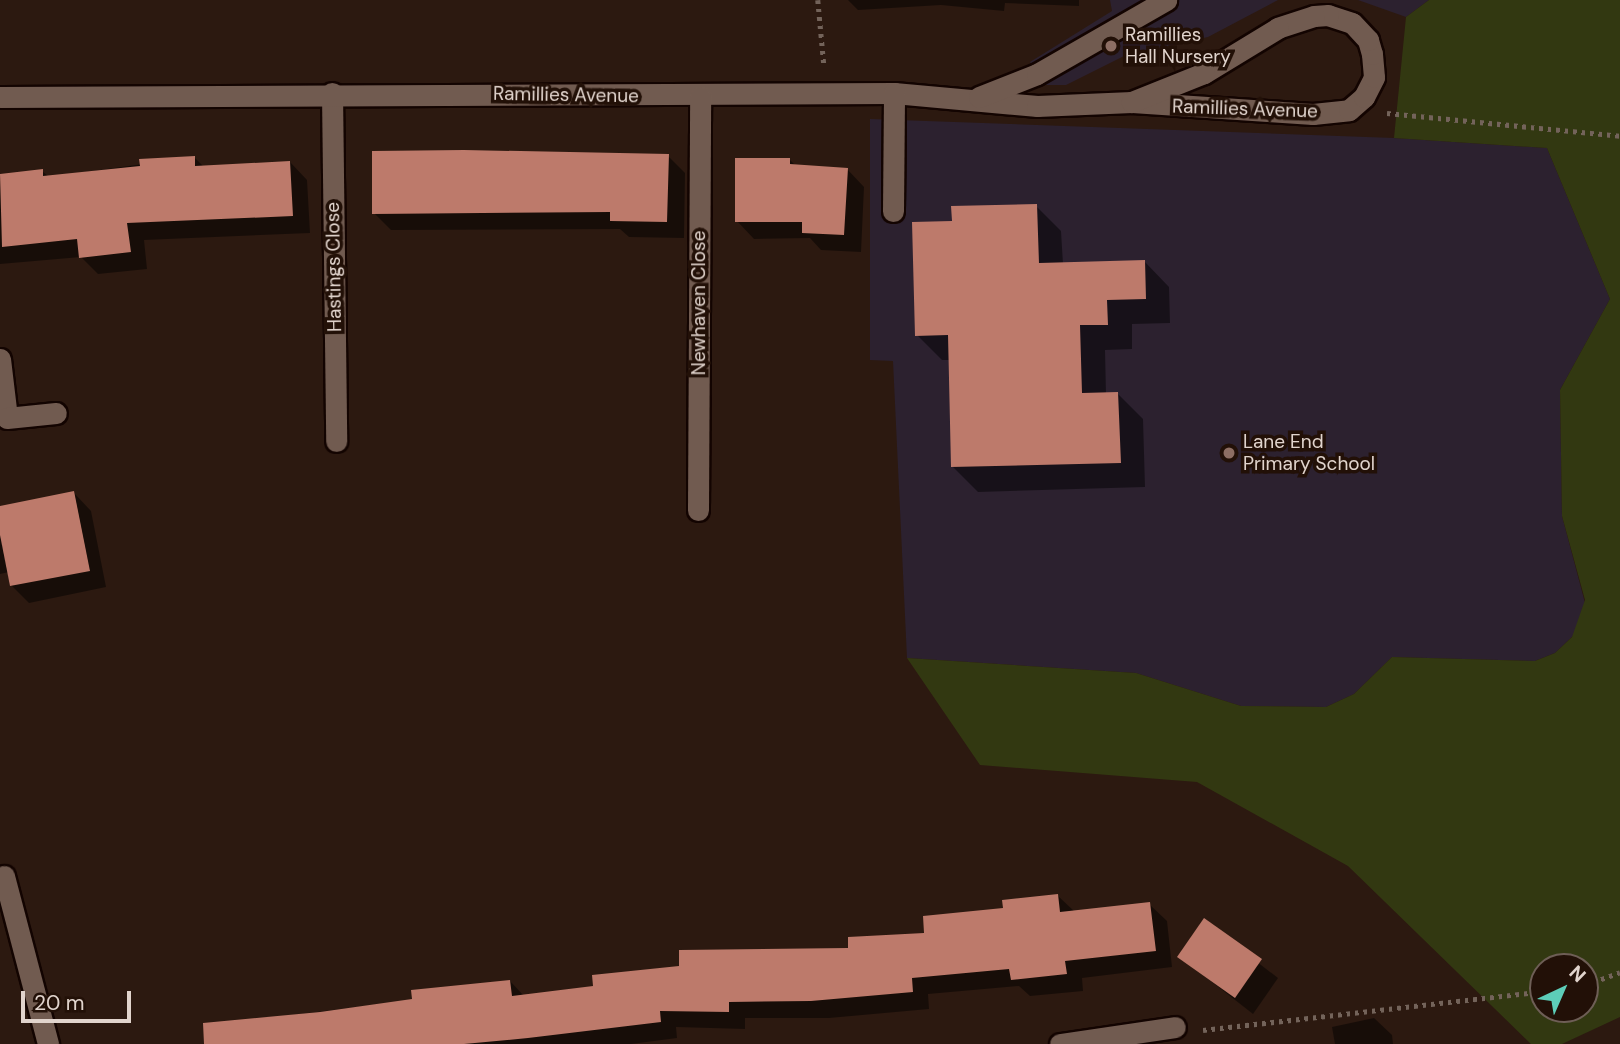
<!DOCTYPE html>
<html>
<head>
<meta charset="utf-8">
<style>
	body { margin:0 }
	#map { position:relative; width:1620px; height:1044px; overflow:hidden; background:#2c1910; font-family:"DM Sans",sans-serif }
	div>[style] { position:absolute }
	[style*='--x'] { left:calc(var(--x)*1px); top:calc(var(--y)*1px); width:calc(var(--w)*1px); rotate:calc(var(--a)*1deg) }
	.education>* { inset:0; background:#2c212f }
	.green>* { inset:0; background:#323811 }
	.shadow>* { inset:0; background:#0007 }
	.building>* { inset:0; background:#bd7a6b }
	.path>* { height:4.5px; margin-top:-2.25px; transform-origin:0; background:repeating-linear-gradient(90deg,#73635a 0 3.5px,transparent 0 8.5px) }
	.roads { filter:drop-shadow(2px 0 #130401) drop-shadow(-2px 0 #130401) drop-shadow(0 2px #130401) drop-shadow(0 -2px #130401) }
	.minor>* { height:21px; margin:-10.5px; padding:0 10.5px; transform-origin:10.5px; border-radius:10.5px; background:#715b50 }
	.dots>* { width:19px; height:19px; translate:-50% -50%; box-sizing:border-box; border:4px solid #221007; border-radius:50% }
	span { translate:-50% -50%; white-space:nowrap; text-align:center; line-height:1.15; -webkit-text-stroke:7px #221007; paint-order:stroke }
	.poi-label { font-size:19px; color:#e1d4cd }
	.left { translate:0 -50%; text-align:left }
	.street-label { font-size:19px; color:#e1d4cd }
	.north { position:absolute; left:1529px; top:953px; width:70px; height:70px; box-sizing:border-box; background:#221007; border:2px solid #6e5e56; border-radius:50%; rotate:44deg; font-size:19px; font-weight:700; line-height:28px; text-align:center; color:#e1d4cd }
	.north::after { content:''; display:block; margin:auto; width:24px; height:32px; background:#5dceb9; clip-path:polygon(50% 0,100% 100%,50% 72%,0 100%) }
	.scale { position:absolute; left:21px; top:991px; width:110px; height:32px; box-sizing:border-box; border:4px solid #e1d4cd; border-top:0; padding-left:9px; font-size:21px; line-height:24px; white-space:nowrap; color:#e1d4cd; -webkit-text-stroke:5px #221007; paint-order:stroke }
</style>
</head>
<body>
<div id="map">
	<div class="education">
		<div style="clip-path:polygon(1110px 0,1278px 0,1208px 37px,1126px 55px,1066px 85px,1044px 85px,1030px 62px,1112px 11px)"></div>
		<div style="clip-path:polygon(1358px 0,1429px 0,1406px 17px)"></div>
		<div style="clip-path:polygon(870px 119px,1394px 138px,1547px 148px,1610px 299px,1560px 390px,1562px 516px,1585px 603px,1575px 634px,1555px 653px,1535px 661px,1392px 657px,1354px 694px,1326px 707px,1241px 706px,1136px 673px,907px 658px,893px 361px,870px 360px)"></div>
	</div>
	<div class="green">
		<div style="clip-path:polygon(evenodd,1429px 0,1620px 0,1620px 1017px,1562px 1044px,1531px 1044px,1348px 866px,1197px 782px,980px 765px,907px 658px,1136px 673px,1241px 706px,1326px 707px,1354px 694px,1392px 657px,1535px 661px,1555px 653px,1572px 637px,1585px 600px,1562px 516px,1560px 390px,1610px 299px,1547px 148px,1394px 138px,1406px 17px,1429px 0,1585px 967px,1585px 1009px,1543px 1009px,1543px 967px,1585px 967px)"></div>
	</div>
	<div class="shadow">
		<div style="clip-path:polygon(848px 0,1079px 0,1079px 6px,1005px 3px,1004px 11px,941px 5px,858px 10px)"></div>
		<div style="clip-path:polygon(668px 156px,685px 173px,684px 238px,629px 237px,620px 229px,391px 230px,374px 213px)"></div>
		<div style="clip-path:polygon(194px 157px,204px 167px,290px 162px,307px 180px,310px 233px,144px 240px,147px 269px,98px 274px,81px 257px,0 264px,0 176px,42px 171px,49px 177px)"></div>
		<div style="clip-path:polygon(790px 160px,796px 166px,847px 169px,864px 187px,861px 252px,821px 250px,810px 238px,754px 239px,737px 221px)"></div>
		<div style="clip-path:polygon(1036px 206px,1061px 231px,1063px 264px,1144px 261px,1169px 287px,1170px 323px,1132px 324px,1132px 349px,1105px 350px,1106px 394px,1118px 394px,1143px 419px,1145px 487px,978px 492px,953px 467px,950px 360px,942px 360px,917px 335px,953px 222px)"></div>
		<div style="clip-path:polygon(74px 493px,91px 511px,106px 587px,29px 603px,11px 585px,9px 572px,0 574px,0 508px)"></div>
		<div style="clip-path:polygon(1057px 895px,1075px 912px,1149px 904px,1167px 921px,1172px 967px,1082px 978px,1083px 991px,1030px 996px,1019px 986px,928px 994px,929px 1009px,829px 1018px,745px 1018px,745px 1029px,676px 1027px,677px 1038px,631px 1044px,246px 1044px,244px 1021px,414px 1000px,510px 981px,524px 996px,850px 950px,926px 934px)"></div>
		<div style="clip-path:polygon(1204px 921px,1278px 978px,1253px 1014px,1179px 956px)"></div>
		<div style="clip-path:polygon(1374px 1018px,1392px 1035px,1393px 1044px,1335px 1044px,1332px 1027px)"></div>
	</div>
	<div class="building">
		<div style="clip-path:polygon(464px 150px,669px 154px,667px 222px,610px 221px,610px 212px,372px 214px,372px 151px)"></div>
		<div style="clip-path:polygon(195px 156px,195px 166px,290px 161px,293px 216px,127px 223px,131px 252px,79px 258px,77px 239px,2px 247px,0 174px,43px 169px,43px 176px,140px 166px,139px 159px)"></div>
		<div style="clip-path:polygon(735px 158px,790px 158px,790px 164px,848px 168px,844px 235px,802px 233px,802px 222px,735px 222px)"></div>
		<div style="clip-path:polygon(1037px 204px,1039px 263px,1145px 260px,1146px 299px,1107px 300px,1108px 325px,1080px 325px,1082px 393px,1118px 392px,1121px 463px,951px 467px,948px 335px,915px 336px,912px 222px,952px 221px,951px 206px)"></div>
		<div style="clip-path:polygon(74px 491px,90px 571px,10px 586px,0 535px,0 506px)"></div>
		<div style="clip-path:polygon(1058px 894px,1060px 912px,1150px 902px,1156px 951px,1065px 961px,1067px 974px,1011px 980px,1009px 969px,912px 978px,913px 992px,811px 1001px,729px 1002px,729px 1012px,660px 1011px,661px 1022px,528px 1038px,464px 1044px,204px 1044px,203px 1023px,320px 1012px,412px 999px,411px 990px,510px 980px,512px 996px,593px 986px,592px 975px,679px 966px,679px 950px,848px 948px,848px 937px,924px 933px,923px 916px,1003px 908px,1002px 900px)"></div>
		<div style="clip-path:polygon(1204px 918px,1262px 959px,1235px 998px,1177px 957px)"></div>
	</div>
	<div class="path">
		<div style="--x:818;--y:0;--w:65;--a:84.7"></div>
		<div style="--x:1387;--y:113;--w:234;--a:5.6"></div>
		<div style="--x:1585;--y:985;--w:37;--a:-20"></div>
		<div style="--x:1203;--y:1030;--w:342;--a:-6.5"></div>
	</div>
	<div class="roads">
		<div class="minor">
			<div style="--x:332;--y:93;--w:348;--a:89.3"></div>
			<div style="--x:0;--y:97;--w:894;--a:-0.26"></div>
			<div style="--x:894;--y:93;--w:144;--a:5.2"></div>
			<div style="--x:1037;--y:106;--w:95;--a:-2.4"></div>
			<div style="--x:1132;--y:102;--w:181;--a:3.8"></div>
			<div style="--x:1313;--y:114;--w:36;--a:-6"></div>
			<div style="--x:1349;--y:110;--w:20;--a:-41"></div>
			<div style="--x:1364;--y:97;--w:22;--a:-63"></div>
			<div style="--x:1374;--y:77;--w:23;--a:-95"></div>
			<div style="--x:1372;--y:54;--w:15;--a:-106"></div>
			<div style="--x:1368;--y:40;--w:23;--a:-133"></div>
			<div style="--x:1352;--y:23;--w:25;--a:-162"></div>
			<div style="--x:1328;--y:15;--w:14;--a:176"></div>
			<div style="--x:1314;--y:16;--w:38;--a:162"></div>
			<div style="--x:1278;--y:28;--w:87;--a:148.7"></div>
			<div style="--x:1204;--y:73;--w:78;--a:158.1"></div>
			<div style="--x:979;--y:97;--w:62;--a:-21.6"></div>
			<div style="--x:1037;--y:74;--w:149;--a:-29.8"></div>
			<div style="--x:893;--y:211;--w:118;--a:-89.5"></div>
			<div style="--x:0;--y:359;--w:59;--a:83.2"></div>
			<div style="--x:7;--y:418;--w:49;--a:-5.8"></div>
			<div style="--x:698;--y:510;--w:413;--a:-89.7"></div>
			<div style="--x:4;--y:876;--w:174;--a:75.3"></div>
			<div style="--x:1060;--y:1044;--w:116;--a:-8.4"></div>
		</div>
	</div>
	<div class="dots">
		<div style="left:1111px;top:46px;background:#8d6e63"></div>
		<div style="left:1229px;top:453px;background:#8d6e63"></div>
	</div>
	<div class="poi-label">
		<span class="left" style="left:1125px;top:46px">Ramillies<br>Hall Nursery</span>
		<span class="left" style="left:1243px;top:453px">Lane End<br>Primary School</span>
	</div>
	<div class="street-label">
		<span style="left:566px;top:95px;rotate:1deg">Ramillies Avenue</span>
		<span style="left:1245px;top:109px;rotate:2deg">Ramillies Avenue</span>
		<span style="left:334px;top:267px;rotate:-91deg">Hastings Close</span>
		<span style="left:699px;top:303px;rotate:-90deg">Newhaven Close</span>
	</div>
	<div class="north">N</div>
	<div class="scale">20 m</div>
</div>
</body>
</html>
